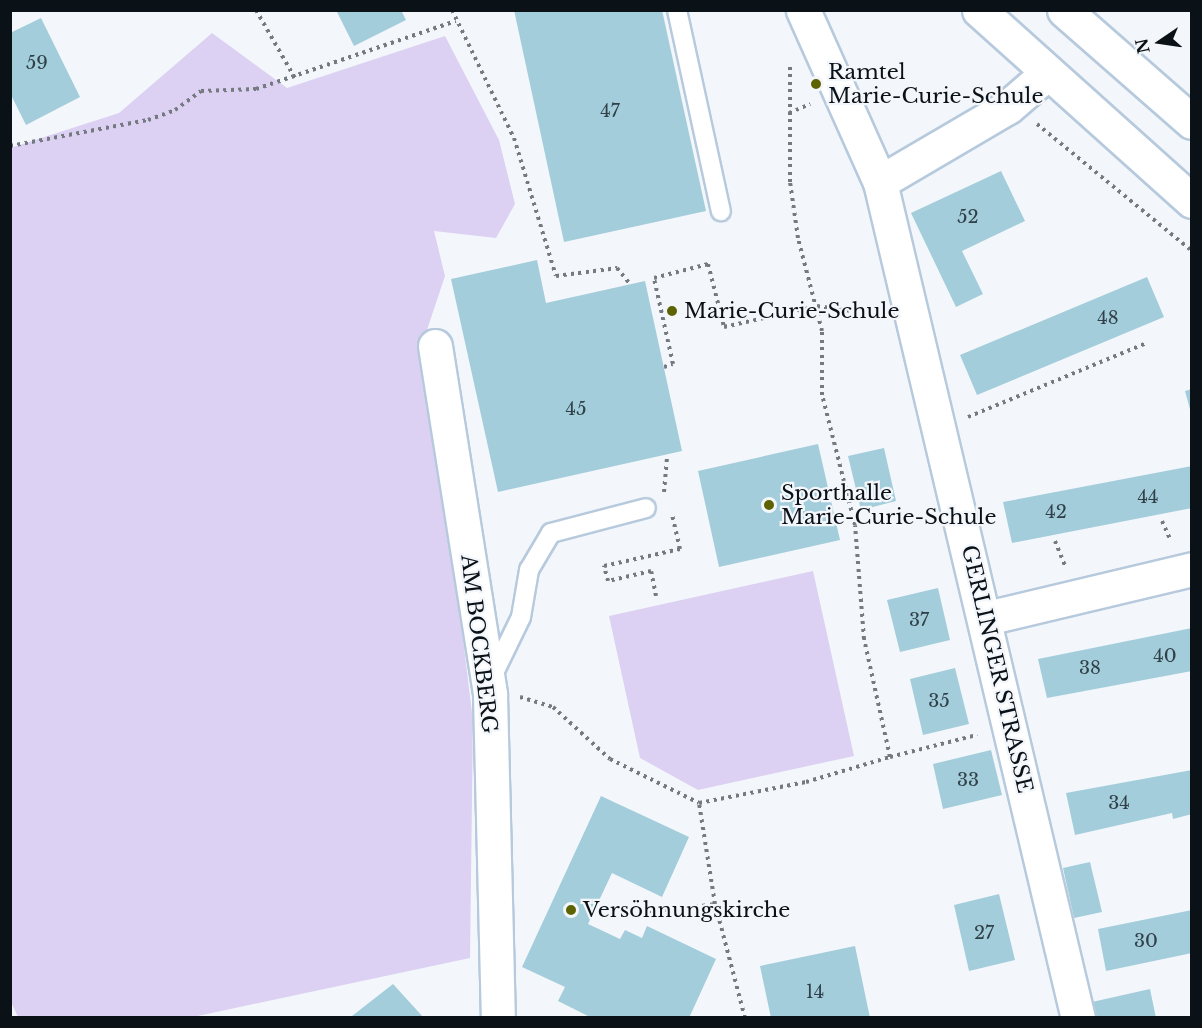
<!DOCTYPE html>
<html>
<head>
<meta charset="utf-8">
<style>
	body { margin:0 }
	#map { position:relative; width:1202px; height:1028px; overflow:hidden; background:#f3f7fb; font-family:"Libre Baskerville",serif }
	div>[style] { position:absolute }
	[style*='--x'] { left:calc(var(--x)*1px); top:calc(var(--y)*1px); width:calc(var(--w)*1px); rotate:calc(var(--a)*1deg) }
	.green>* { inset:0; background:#dcd1f2 }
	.building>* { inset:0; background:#a3cddb }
	.path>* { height:4px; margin-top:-2px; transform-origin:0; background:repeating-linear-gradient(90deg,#747a7f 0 3px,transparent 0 7.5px) }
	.roads { filter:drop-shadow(2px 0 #b7cadd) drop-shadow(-2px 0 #b7cadd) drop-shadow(0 2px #b7cadd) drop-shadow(0 -2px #b7cadd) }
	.lane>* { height:18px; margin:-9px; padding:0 9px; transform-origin:9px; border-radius:9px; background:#fff }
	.street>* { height:33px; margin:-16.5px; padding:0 16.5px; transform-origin:16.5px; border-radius:16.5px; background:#fff }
	.secondary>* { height:33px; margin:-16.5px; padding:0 16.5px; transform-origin:16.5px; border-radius:16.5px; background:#fff }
	.dots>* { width:16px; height:16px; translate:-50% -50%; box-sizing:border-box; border:3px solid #f3f7fb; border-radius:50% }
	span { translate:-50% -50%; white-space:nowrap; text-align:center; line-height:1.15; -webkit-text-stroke:4.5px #f3f7fb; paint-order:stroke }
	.number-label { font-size:18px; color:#304048 }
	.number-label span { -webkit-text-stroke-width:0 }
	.poi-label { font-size:21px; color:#0a1117 }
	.left { translate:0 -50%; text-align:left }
	.street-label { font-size:21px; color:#0a1117 }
	.frame { position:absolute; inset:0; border:12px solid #0a1117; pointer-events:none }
	.north { position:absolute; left:1130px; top:12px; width:60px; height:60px; -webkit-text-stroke:4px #f3f7fb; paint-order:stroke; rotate:257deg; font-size:16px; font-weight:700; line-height:24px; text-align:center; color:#0a1117 }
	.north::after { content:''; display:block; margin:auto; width:21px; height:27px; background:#0a1117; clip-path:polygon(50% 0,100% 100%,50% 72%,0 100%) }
</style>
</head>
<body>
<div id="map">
	<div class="green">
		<div style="clip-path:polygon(212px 33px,287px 88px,445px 36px,499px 140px,515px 204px,496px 238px,434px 231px,445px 276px,426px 333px,473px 721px,470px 958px,193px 1017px,18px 1017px,10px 1000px,10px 148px,119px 113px)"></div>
		<div style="clip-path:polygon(813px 571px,854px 756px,698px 790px,640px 758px,609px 616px)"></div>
	</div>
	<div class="building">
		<div style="clip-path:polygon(336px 10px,401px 10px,406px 20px,354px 46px)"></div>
		<div style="clip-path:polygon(514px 10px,662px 10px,706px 211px,564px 242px)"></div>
		<div style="clip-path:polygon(41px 18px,80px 97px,26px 125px,10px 93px,10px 33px)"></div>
		<div style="clip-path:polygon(1001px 171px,1025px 221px,962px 251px,983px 294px,956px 307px,911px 213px)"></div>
		<div style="clip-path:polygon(537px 260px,546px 303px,645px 281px,682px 451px,498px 492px,451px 279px)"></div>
		<div style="clip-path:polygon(1147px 277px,1164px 317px,977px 395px,960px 355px)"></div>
		<div style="clip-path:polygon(1192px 389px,1192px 413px,1191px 413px,1185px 391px)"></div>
		<div style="clip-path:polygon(818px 444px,840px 540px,719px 567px,698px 471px)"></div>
		<div style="clip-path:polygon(884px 448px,896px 501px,861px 510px,848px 456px)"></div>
		<div style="clip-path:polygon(1192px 466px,1192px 508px,1012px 543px,1003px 502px)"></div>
		<div style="clip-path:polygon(938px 588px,950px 640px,900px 652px,887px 600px)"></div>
		<div style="clip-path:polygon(1192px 628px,1192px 671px,1047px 698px,1038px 659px)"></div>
		<div style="clip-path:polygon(955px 668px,969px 724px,923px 735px,910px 679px)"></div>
		<div style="clip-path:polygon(991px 750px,1002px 795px,943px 809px,933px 764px)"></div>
		<div style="clip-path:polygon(1192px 770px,1192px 814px,1173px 819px,1172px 813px,1075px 835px,1066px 793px)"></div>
		<div style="clip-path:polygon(601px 796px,689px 837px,662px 897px,612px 873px,588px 924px,620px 939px,625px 930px,642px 938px,647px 926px,716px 959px,689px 1018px,592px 1018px,558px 1001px,565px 987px,522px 967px)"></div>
		<div style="clip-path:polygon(1090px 862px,1102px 912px,1074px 918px,1063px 868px)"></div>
		<div style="clip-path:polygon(999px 894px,1015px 960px,969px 971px,954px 905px)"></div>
		<div style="clip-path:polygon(1192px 910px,1192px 953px,1106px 971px,1098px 929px)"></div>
		<div style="clip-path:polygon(855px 946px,870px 1018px,771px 1018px,760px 966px)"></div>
		<div style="clip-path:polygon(393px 984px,424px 1018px,352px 1016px)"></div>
		<div style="clip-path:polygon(1150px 989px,1156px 1018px,1096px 1018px,1092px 1002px)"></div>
	</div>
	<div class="path">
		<div style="--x:256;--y:10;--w:78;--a:60.2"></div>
		<div style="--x:452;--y:10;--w:142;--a:64.2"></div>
		<div style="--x:514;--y:138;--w:144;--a:73.1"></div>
		<div style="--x:556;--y:276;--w:62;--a:-7.5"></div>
		<div style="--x:617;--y:268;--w:21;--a:51"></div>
		<div style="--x:789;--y:113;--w:23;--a:-23"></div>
		<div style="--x:1037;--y:124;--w:200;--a:39.3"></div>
		<div style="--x:10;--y:146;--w:140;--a:-10.7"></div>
		<div style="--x:148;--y:120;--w:29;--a:-20"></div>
		<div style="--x:175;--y:110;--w:32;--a:-36"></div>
		<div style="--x:201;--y:91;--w:55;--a:-2.1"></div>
		<div style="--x:256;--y:89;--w:211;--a:-18.8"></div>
		<div style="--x:664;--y:367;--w:9;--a:-18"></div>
		<div style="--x:673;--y:364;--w:88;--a:-102.5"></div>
		<div style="--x:654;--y:278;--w:56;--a:-14.5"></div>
		<div style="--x:708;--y:264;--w:65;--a:75.7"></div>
		<div style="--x:724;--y:327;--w:95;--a:-12.7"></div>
		<div style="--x:817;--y:306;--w:64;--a:8.1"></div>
		<div style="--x:968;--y:417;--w:191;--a:-22.5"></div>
		<div style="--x:664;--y:492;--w:37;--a:-85"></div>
		<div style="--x:1162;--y:521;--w:22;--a:66"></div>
		<div style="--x:1055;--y:541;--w:27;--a:68"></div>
		<div style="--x:656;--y:596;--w:25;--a:-101"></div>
		<div style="--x:651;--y:571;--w:44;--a:166.9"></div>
		<div style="--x:608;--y:581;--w:16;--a:-105"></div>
		<div style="--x:604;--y:566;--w:78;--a:-12.6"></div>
		<div style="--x:680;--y:549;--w:37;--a:-103"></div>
		<div style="--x:520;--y:697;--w:34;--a:17"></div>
		<div style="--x:553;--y:707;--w:77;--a:42.4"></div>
		<div style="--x:610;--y:759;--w:99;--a:26.3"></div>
		<div style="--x:890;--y:757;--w:90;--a:-14.2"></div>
		<div style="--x:643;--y:914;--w:73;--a:-7.9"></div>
		<div style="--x:745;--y:1018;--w:118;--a:-104.7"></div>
		<div style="--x:715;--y:904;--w:102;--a:-99"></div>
		<div style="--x:699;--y:803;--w:109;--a:-11.1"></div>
		<div style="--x:806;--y:782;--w:88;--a:-16.6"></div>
		<div style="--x:890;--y:757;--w:121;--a:-102.4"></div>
		<div style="--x:864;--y:639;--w:114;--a:-94.5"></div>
		<div style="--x:855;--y:525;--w:134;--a:-104.2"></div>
		<div style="--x:822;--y:395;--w:64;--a:-90"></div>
		<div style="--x:822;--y:331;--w:96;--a:-104.5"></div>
		<div style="--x:798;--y:238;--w:57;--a:-98.1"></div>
		<div style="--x:790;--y:182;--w:118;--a:-90"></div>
	</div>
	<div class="roads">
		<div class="lane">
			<div style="--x:677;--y:10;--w:206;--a:77.7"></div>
			<div style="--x:489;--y:683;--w:73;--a:-64.1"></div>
			<div style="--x:521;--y:617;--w:48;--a:-80.3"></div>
			<div style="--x:529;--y:570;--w:43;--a:-59.3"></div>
			<div style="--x:551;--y:533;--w:98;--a:-14.7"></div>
		</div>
		<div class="street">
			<div style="--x:803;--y:10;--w:188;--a:65.9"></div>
			<div style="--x:880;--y:182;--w:859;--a:76.68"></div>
			<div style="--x:1064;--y:10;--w:170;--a:41.2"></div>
			<div style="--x:880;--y:182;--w:148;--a:-30.4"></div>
			<div style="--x:1008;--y:107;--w:49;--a:-40.9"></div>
			<div style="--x:435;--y:346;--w:353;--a:81"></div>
			<div style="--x:490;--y:695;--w:323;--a:88.6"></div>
			<div style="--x:987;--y:618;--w:211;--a:-13.4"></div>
		</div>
		<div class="secondary">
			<div style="--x:979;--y:10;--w:286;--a:41.9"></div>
		</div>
	</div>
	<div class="dots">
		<div style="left:816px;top:84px;background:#5d6300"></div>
		<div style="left:672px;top:311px;background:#5d6300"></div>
		<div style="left:769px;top:505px;background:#5d6300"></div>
		<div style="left:571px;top:910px;background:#5d6300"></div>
	</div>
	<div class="number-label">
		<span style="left:37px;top:63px">59</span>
		<span style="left:610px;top:111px">47</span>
		<span style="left:968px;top:217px">52</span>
		<span style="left:1108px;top:318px">48</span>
		<span style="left:576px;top:409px">45</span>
		<span style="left:1148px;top:497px">44</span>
		<span style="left:1056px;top:512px">42</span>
		<span style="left:919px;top:620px">37</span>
		<span style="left:1165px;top:656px">40</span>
		<span style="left:1090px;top:668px">38</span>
		<span style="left:939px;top:701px">35</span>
		<span style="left:968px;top:780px">33</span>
		<span style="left:1119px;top:803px">34</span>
		<span style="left:984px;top:933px">27</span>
		<span style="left:1146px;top:941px">30</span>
		<span style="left:815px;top:992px">14</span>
	</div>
	<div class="poi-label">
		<span class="left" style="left:828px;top:84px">Ramtel<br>Marie-Curie-Schule</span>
		<span class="left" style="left:684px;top:311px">Marie-Curie-Schule</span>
		<span class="left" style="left:781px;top:505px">Sporthalle<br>Marie-Curie-Schule</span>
		<span class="left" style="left:583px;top:910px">Versöhnungskirche</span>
	</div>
	<div class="street-label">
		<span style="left:479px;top:644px;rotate:83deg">AM BOCKBERG</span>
		<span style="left:997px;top:669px;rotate:77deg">GERLINGER STRASSE</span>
	</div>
	<div class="frame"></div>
	<div class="north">N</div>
</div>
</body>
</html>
